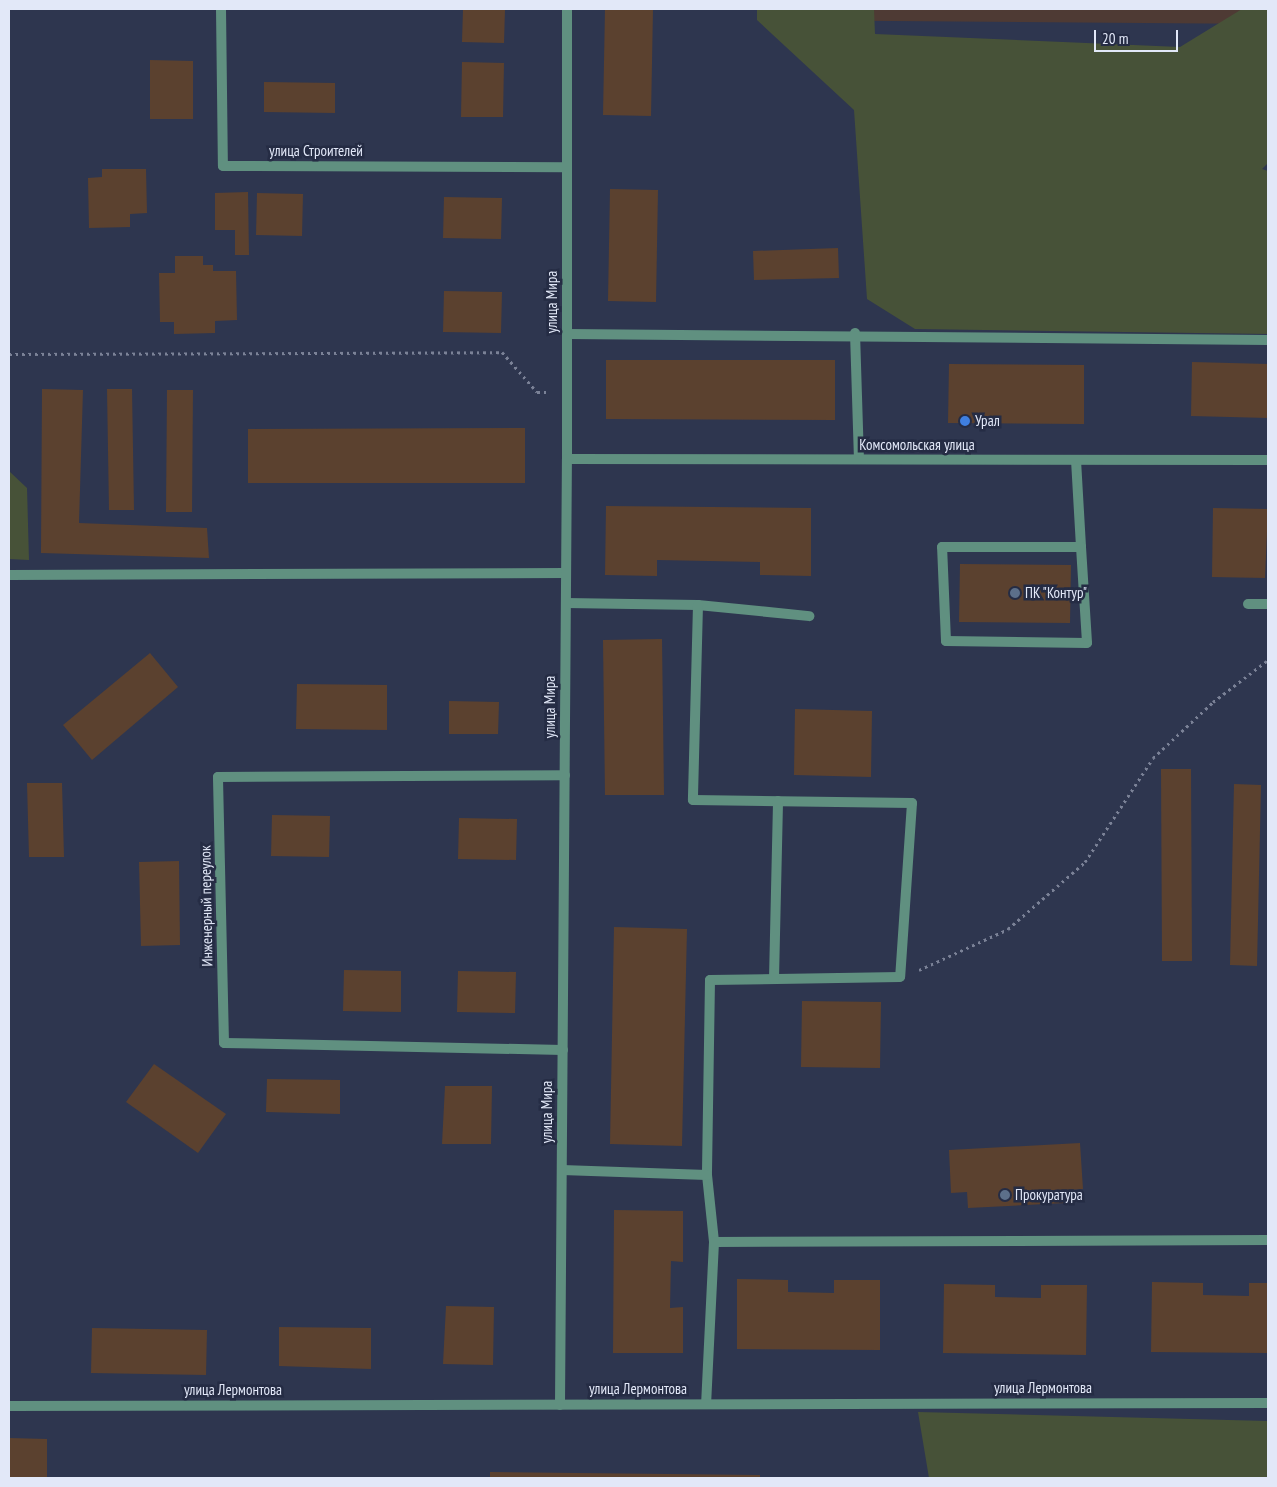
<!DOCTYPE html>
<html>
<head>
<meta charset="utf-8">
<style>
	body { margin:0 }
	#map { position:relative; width:1277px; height:1487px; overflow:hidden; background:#2e364f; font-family:"PT Sans Narrow",sans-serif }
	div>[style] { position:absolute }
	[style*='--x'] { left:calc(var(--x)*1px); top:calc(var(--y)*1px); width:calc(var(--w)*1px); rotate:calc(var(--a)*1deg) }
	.education>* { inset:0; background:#4e3a34 }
	.green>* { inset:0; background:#475238 }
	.building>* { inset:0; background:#5b412f }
	.path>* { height:3px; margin-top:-1.5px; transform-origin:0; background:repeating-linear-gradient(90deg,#7b8297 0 2.5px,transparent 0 6.5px) }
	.service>* { height:10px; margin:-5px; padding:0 5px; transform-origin:5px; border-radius:5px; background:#609080 }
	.minor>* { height:10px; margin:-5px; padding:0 5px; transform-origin:5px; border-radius:5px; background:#609080 }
	.tertiary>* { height:10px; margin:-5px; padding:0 5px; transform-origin:5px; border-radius:5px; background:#609080 }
	.dots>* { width:14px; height:14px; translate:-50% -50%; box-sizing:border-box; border:2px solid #252c44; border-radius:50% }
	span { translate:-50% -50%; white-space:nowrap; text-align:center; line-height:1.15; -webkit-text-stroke:5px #252c44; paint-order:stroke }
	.street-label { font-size:15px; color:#e2e8f8 }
	.poi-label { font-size:15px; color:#e2e8f8 }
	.left { translate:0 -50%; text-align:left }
	.frame { position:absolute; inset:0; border:10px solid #e2e8f8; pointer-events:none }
	.scale { position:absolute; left:1094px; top:30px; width:84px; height:22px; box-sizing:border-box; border:2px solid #e2e8f8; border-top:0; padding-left:6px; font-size:15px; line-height:18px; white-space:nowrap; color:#e2e8f8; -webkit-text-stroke:4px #252c44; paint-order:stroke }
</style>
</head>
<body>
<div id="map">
	<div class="education">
		<div style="clip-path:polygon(757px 9px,1268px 9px,1268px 24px,757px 20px)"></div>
	</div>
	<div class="green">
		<div style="clip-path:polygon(757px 9px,874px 9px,875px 34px,1180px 47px,1242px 9px,1268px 9px,1268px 163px,1262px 169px,1268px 171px,1268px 334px,915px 329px,867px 299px,854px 110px,757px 20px)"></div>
		<div style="clip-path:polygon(9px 471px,27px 488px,29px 560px,9px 559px)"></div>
		<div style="clip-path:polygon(918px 1412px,1268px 1421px,1268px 1478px,929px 1478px)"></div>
	</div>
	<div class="building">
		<div style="clip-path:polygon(463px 9px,505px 9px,504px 43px,462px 42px)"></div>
		<div style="clip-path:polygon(605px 9px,653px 9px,651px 116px,603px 115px)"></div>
		<div style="clip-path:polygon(150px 60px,193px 61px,193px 119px,150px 119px)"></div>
		<div style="clip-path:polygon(462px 62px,504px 63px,503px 117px,461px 117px)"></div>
		<div style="clip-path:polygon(264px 82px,335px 83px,335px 113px,264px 112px)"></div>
		<div style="clip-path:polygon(102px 169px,146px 169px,147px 213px,130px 214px,130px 227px,89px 228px,88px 178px,102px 177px)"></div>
		<div style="clip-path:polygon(610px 189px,658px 190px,656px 302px,608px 301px)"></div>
		<div style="clip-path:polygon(248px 192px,249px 255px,235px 255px,235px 230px,215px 230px,215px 193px)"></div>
		<div style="clip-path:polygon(257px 193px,303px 194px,302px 236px,256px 235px)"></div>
		<div style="clip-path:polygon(444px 197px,502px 198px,501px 239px,443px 238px)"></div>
		<div style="clip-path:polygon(838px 248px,839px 278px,754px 280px,753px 251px)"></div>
		<div style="clip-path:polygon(175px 256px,203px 256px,203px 265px,213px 265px,213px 271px,236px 271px,237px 320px,215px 321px,215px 333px,174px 334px,174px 322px,160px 322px,159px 273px,175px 273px)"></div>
		<div style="clip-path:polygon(444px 291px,502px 292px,501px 333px,443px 332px)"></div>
		<div style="clip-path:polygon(606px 360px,835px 360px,835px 420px,606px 419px)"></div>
		<div style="clip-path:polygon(1192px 362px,1268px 364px,1268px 418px,1191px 416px)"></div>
		<div style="clip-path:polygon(949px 364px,1084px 365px,1084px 424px,948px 423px)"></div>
		<div style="clip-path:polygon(42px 389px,83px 390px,79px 523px,207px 528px,209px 558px,41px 553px)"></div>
		<div style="clip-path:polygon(107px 389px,132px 389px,134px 510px,109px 510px)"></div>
		<div style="clip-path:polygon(167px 390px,193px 390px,192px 512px,166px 512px)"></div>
		<div style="clip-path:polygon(525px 428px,525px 483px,248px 483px,248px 429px)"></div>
		<div style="clip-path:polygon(606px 506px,811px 508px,811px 576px,760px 575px,760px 562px,657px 560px,657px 576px,605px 575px)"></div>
		<div style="clip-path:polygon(1213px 508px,1268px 509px,1265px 578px,1212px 577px)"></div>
		<div style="clip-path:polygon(960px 564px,1071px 565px,1070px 623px,959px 622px)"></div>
		<div style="clip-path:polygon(662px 639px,664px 795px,605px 795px,603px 640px)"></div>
		<div style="clip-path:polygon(150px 653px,178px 687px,92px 760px,63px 725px)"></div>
		<div style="clip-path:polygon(297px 684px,387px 685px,387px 730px,296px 729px)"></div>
		<div style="clip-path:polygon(449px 701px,499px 702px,498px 734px,449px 734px)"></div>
		<div style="clip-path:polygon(795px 709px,872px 711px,871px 777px,794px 775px)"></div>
		<div style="clip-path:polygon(1161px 769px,1191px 769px,1192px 961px,1162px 961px)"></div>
		<div style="clip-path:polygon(27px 783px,62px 783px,64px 857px,29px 857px)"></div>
		<div style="clip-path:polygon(1234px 784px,1261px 785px,1257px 966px,1230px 965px)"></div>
		<div style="clip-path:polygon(272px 815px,330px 816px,329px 857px,271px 856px)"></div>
		<div style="clip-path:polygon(459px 818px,517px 819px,516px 860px,458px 859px)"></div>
		<div style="clip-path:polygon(179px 861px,180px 945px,141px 946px,139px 862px)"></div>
		<div style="clip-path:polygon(614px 927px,687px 929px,682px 1146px,610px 1144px)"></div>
		<div style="clip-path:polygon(344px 970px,401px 971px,401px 1012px,343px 1011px)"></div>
		<div style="clip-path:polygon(458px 971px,516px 972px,515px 1013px,457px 1012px)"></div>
		<div style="clip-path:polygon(802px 1001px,881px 1002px,880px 1068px,801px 1067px)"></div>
		<div style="clip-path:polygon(154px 1064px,226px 1114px,198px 1153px,126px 1102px)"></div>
		<div style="clip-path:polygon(267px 1079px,340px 1080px,340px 1114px,266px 1112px)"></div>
		<div style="clip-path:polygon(445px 1086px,492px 1086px,491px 1144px,442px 1144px)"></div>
		<div style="clip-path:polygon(1080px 1143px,1083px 1189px,1066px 1190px,1066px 1203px,968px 1208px,967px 1192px,951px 1193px,949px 1150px)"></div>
		<div style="clip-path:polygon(614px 1210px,683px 1211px,683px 1262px,671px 1261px,670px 1308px,683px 1307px,683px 1353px,613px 1353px)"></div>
		<div style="clip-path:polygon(737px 1279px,788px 1280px,788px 1292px,834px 1293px,834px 1280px,880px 1280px,880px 1350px,737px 1349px)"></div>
		<div style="clip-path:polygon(1152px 1282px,1203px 1283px,1203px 1295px,1249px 1296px,1249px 1283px,1268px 1283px,1268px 1353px,1151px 1352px)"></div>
		<div style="clip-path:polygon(944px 1284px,995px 1285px,995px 1297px,1041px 1298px,1041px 1285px,1087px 1285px,1086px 1355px,943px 1353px)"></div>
		<div style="clip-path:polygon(446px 1306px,494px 1307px,493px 1365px,443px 1364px)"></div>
		<div style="clip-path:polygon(279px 1327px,371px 1328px,371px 1369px,279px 1366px)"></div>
		<div style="clip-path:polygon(92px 1328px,207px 1330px,206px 1375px,91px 1373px)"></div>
		<div style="clip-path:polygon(9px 1438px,47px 1439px,47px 1478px,9px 1478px)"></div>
		<div style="clip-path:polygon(490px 1472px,760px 1475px,760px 1478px,490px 1478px)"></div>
	</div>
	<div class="path">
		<div style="--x:9;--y:354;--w:493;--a:-0.2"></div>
		<div style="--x:502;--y:352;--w:53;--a:48.8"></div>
		<div style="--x:537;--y:392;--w:12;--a:0"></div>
		<div style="--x:919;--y:970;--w:98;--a:-24.7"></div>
		<div style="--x:1008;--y:929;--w:102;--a:-41"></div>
		<div style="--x:1085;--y:862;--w:124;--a:-56.8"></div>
		<div style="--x:1153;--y:758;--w:82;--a:-43"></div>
		<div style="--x:1213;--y:702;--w:69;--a:-37.4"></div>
	</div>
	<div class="service">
		<div style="--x:855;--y:333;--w:126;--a:88.2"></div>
		<div style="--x:567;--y:334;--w:701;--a:0.49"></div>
		<div style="--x:1076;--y:460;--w:87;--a:86.7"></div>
		<div style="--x:1081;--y:547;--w:96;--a:86.4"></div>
		<div style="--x:1087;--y:643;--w:141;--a:-179.2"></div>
		<div style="--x:946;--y:641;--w:94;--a:-92.4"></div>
		<div style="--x:942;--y:547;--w:139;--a:0"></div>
		<div style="--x:9;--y:575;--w:557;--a:-0.21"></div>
		<div style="--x:566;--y:603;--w:132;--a:0.9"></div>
		<div style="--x:698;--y:605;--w:112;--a:5.7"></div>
		<div style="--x:1248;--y:604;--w:20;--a:0"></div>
		<div style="--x:698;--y:605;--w:195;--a:91.5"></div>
		<div style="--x:693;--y:800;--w:219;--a:0.8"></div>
		<div style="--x:912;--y:803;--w:174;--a:93.9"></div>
		<div style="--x:900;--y:977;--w:190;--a:179.1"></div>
		<div style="--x:710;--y:980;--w:195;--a:90.9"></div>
		<div style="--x:707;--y:1175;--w:67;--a:84"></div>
		<div style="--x:714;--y:1242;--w:162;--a:92.8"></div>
		<div style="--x:774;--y:979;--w:178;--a:-88.7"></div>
		<div style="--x:562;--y:1170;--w:145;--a:2"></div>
		<div style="--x:714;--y:1242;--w:554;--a:-0.21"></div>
	</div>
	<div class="minor">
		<div style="--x:221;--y:9;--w:157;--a:89.3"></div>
		<div style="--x:223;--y:166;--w:344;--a:0.2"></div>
		<div style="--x:563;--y:1050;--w:339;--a:-178.8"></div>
		<div style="--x:224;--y:1043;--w:266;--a:-91.3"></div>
		<div style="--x:218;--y:777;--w:347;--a:-0.3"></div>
		<div style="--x:560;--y:1405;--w:946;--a:-89.58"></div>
		<div style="--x:9;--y:1406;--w:1259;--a:-0.14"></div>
	</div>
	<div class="tertiary">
		<div style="--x:567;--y:9;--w:450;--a:90"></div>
		<div style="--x:567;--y:459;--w:701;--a:0.08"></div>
	</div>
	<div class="dots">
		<div style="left:965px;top:421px;background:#3f7fe0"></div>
		<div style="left:1015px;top:593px;background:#5c6f8a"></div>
		<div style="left:1005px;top:1195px;background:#5c6f8a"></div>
	</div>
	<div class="street-label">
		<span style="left:316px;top:151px">улица Строителей</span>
		<span style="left:552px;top:302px;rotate:-90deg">улица Мира</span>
		<span style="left:917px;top:445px">Комсомольская улица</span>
		<span style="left:550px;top:707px;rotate:-90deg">улица Мира</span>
		<span style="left:206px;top:906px;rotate:-91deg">Инженерный переулок</span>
		<span style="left:547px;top:1112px;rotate:-90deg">улица Мира</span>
		<span style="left:1043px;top:1388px">улица Лермонтова</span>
		<span style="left:638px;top:1389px">улица Лермонтова</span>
		<span style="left:233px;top:1390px">улица Лермонтова</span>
	</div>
	<div class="poi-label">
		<span class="left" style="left:975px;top:421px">Урал</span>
		<span class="left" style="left:1025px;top:593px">ПК "Контур"</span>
		<span class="left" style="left:1015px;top:1195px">Прокуратура</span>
	</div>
	<div class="frame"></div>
	<div class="scale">20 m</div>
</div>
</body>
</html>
